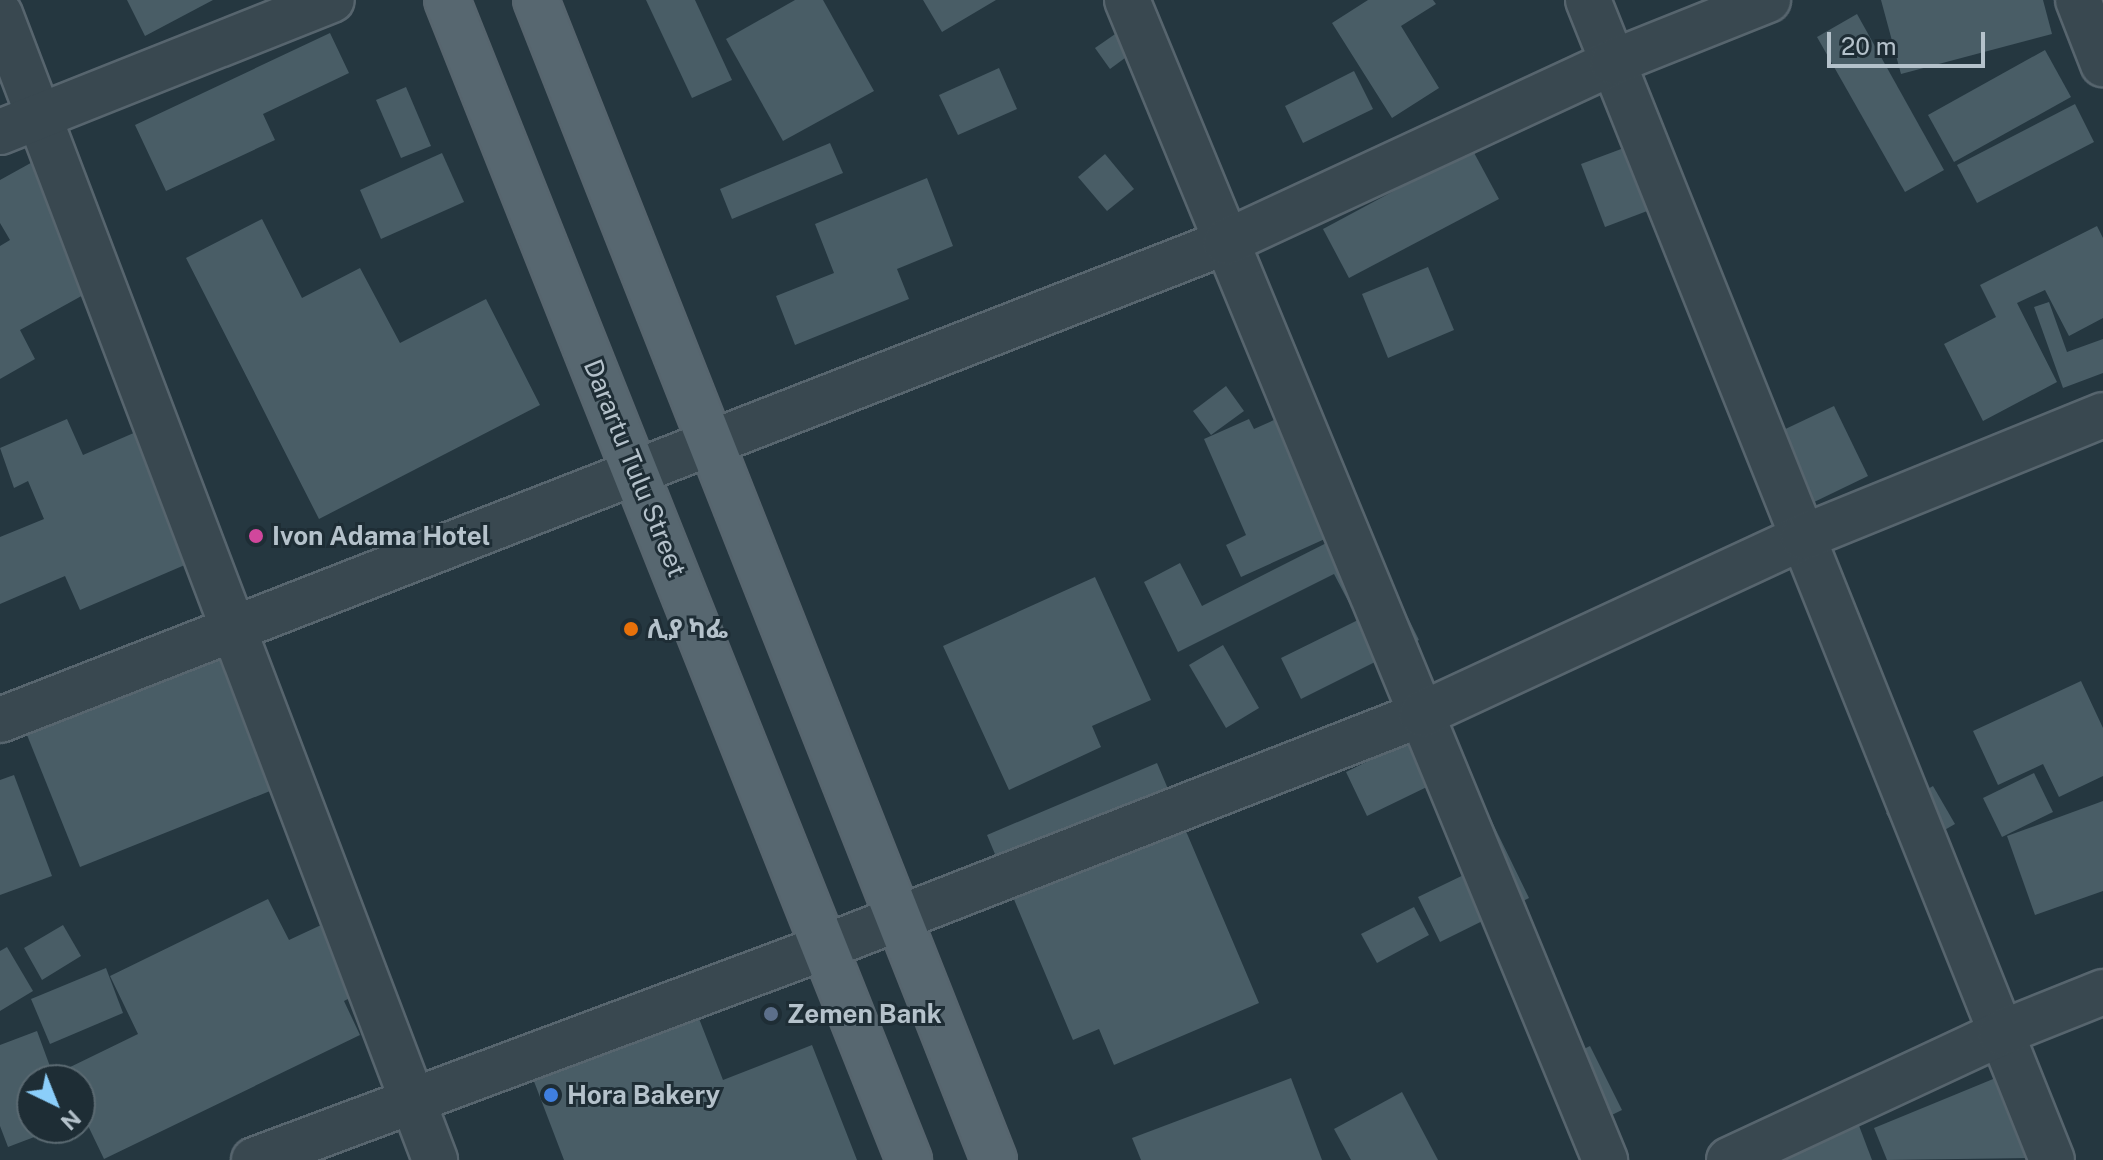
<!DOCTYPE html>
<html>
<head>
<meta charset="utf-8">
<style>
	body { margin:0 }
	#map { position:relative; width:2103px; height:1160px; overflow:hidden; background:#253740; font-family:"Public Sans","Noto Sans Ethiopic",sans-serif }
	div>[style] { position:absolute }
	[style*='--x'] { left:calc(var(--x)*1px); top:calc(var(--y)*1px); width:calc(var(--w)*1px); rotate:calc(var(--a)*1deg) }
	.building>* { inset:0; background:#495d66 }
	.roads { filter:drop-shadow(2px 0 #57656e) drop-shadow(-2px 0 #57656e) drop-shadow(0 2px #57656e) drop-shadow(0 -2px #57656e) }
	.minor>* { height:44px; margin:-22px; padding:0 22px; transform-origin:22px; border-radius:22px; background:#394850 }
	.major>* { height:44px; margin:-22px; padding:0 22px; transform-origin:22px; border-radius:22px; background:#576770 }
	.dots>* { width:22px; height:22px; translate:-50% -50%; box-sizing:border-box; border:4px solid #1e2d35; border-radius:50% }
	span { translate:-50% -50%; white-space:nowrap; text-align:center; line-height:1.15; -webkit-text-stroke:6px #1e2d35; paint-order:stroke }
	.street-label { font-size:26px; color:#b5c2cb }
	.poi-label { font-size:26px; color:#b5c2cb; font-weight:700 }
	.left { translate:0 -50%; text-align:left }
	.north { position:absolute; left:16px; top:1064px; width:80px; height:80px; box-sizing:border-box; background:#1e2d35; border:2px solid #5a6971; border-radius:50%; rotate:137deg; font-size:22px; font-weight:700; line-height:32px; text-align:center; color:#b5c2cb }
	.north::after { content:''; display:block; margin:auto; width:28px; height:36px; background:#8bcefa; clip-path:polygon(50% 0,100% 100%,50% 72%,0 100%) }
	.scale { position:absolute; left:1827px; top:32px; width:158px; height:36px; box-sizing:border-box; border:4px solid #b5c2cb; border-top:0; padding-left:10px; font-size:24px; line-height:28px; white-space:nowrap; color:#b5c2cb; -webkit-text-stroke:6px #1e2d35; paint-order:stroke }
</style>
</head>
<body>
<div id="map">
	<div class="building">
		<div style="clip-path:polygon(127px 0,213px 0,145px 36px)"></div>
		<div style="clip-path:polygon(646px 0,695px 0,732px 80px,692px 98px)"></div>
		<div style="clip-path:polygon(795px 0,823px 0,874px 91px,783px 141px,726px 39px)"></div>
		<div style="clip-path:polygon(923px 0,996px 0,942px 32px)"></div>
		<div style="clip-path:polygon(1368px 0,1433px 0,1436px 4px,1401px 26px,1439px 88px,1392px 118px,1332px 23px)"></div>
		<div style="clip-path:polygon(1881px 0,2043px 0,2052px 34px,1901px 74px)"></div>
		<div style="clip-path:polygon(1857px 14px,1944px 170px,1905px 192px,1817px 37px)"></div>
		<div style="clip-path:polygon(1134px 21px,1148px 41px,1110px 69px,1095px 48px)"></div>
		<div style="clip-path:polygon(330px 33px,349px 73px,263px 114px,275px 140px,166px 191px,135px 125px)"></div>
		<div style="clip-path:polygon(2045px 50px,2071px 97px,1954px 162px,1928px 115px)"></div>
		<div style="clip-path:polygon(999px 68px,1017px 109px,958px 135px,939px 95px)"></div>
		<div style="clip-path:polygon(1354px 71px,1373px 109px,1303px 143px,1285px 106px)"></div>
		<div style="clip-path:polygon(406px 87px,431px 146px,401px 158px,376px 100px)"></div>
		<div style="clip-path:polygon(2075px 104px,2094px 142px,1977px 203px,1957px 165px)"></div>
		<div style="clip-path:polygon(1648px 139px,1671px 202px,1605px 227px,1581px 164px)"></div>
		<div style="clip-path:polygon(830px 143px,843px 173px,732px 219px,720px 189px)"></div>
		<div style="clip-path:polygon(1472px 149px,1499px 199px,1349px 278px,1323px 229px)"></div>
		<div style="clip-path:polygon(442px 153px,464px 202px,381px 239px,360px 190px)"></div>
		<div style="clip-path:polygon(47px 154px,114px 278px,20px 330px,35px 359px,0 379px,0 246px,10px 240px,0 223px,0 180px)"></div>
		<div style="clip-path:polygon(1105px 154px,1134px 189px,1107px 211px,1078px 177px)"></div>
		<div style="clip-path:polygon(927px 178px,953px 246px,897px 269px,909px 299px,795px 345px,776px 296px,834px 273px,815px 224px)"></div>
		<div style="clip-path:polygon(262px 219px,302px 298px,360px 268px,400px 343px,486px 299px,540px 405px,319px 519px,186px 258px)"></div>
		<div style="clip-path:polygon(2097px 226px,2103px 238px,2103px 318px,2069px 336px,2045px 290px,2017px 303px,2057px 382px,1983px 421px,1944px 344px,1996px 317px,1980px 285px)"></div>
		<div style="clip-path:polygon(1428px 267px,1454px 330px,1388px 358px,1362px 294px)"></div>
		<div style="clip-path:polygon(2049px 302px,2067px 352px,2103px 339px,2103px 373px,2063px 388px,2034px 307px)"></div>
		<div style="clip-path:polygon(1226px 386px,1244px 411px,1211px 435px,1193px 411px)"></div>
		<div style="clip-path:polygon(1310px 404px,1327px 538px,1241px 577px,1226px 545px,1246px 535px,1204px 439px,1249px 419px,1254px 429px)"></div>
		<div style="clip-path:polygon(1834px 406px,1868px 476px,1810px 504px,1775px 434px)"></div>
		<div style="clip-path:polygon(67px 419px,83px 455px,159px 422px,215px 552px,80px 610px,65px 576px,0 604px,0 537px,44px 519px,28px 481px,14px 488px,0 448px)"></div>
		<div style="clip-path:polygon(1362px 525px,1419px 640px,1301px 699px,1281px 658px,1358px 620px,1334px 574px,1178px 652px,1144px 582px,1180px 563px,1202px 606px)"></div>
		<div style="clip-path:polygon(1095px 577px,1151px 700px,1092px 726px,1101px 747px,1009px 790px,943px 646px)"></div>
		<div style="clip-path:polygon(216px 642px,275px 789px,80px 867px,21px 720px)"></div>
		<div style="clip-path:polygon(1223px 645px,1259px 708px,1226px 728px,1189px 665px)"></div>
		<div style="clip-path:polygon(2081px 681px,2103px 728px,2103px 776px,2059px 797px,2043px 764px,1998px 785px,1973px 731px)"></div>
		<div style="clip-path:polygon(1444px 723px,1529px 898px,1440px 942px,1418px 897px,1474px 870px,1433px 784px,1367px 816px,1346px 772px)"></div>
		<div style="clip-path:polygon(1157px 763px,1259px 1003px,1114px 1065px,1099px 1029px,1073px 1040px,987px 835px)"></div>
		<div style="clip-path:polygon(2034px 773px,2053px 812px,2002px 837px,1983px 798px)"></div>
		<div style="clip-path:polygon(14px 775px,52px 876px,0 895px,0 780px)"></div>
		<div style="clip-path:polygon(1933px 786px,1955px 824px,1908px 851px,1886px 813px)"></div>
		<div style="clip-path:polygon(2103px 801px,2103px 891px,2035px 915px,2007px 836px)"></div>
		<div style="clip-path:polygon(268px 899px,289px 940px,349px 912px,383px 981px,344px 1001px,360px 1035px,104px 1159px,80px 1109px,80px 1080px,66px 1080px,62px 1071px,138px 1034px,110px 976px)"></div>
		<div style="clip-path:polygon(1414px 907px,1429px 935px,1377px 963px,1361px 934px)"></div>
		<div style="clip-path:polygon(63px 925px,81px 956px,42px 980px,24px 948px)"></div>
		<div style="clip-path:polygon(7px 947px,33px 991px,0 1011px,0 951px)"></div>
		<div style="clip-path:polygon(106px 968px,123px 1013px,50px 1044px,31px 999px)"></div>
		<div style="clip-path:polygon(689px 993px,723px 1080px,812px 1045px,857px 1160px,564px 1160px,522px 1050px)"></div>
		<div style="clip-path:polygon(37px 1031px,55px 1080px,32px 1080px,32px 1128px,58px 1128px,8px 1147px,0 1126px,0 1045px)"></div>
		<div style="clip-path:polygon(1590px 1046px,1622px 1110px,1583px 1129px,1551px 1065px)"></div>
		<div style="clip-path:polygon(1998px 1077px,2030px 1158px,1887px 1160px,1874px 1128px)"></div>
		<div style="clip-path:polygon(1291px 1078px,1322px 1160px,1141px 1160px,1132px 1138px)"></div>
		<div style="clip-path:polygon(1402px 1092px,1438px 1160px,1351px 1160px,1334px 1129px)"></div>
		<div style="clip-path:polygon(1858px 1123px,1872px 1160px,1769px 1160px)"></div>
	</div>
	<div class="roads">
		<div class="minor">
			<div style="--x:1127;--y:0;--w:1255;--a:67.6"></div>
			<div style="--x:1588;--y:0;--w:1249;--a:68.2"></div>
			<div style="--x:2078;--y:0;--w:69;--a:68.7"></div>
			<div style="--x:0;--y:14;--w:1226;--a:69.21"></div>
			<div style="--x:0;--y:132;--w:357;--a:-21.7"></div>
			<div style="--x:0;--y:720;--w:1316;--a:-21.3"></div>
			<div style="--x:1226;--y:242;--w:427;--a:-24.9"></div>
			<div style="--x:1613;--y:62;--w:167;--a:-21.8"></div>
			<div style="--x:254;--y:1160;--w:609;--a:-20.46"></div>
			<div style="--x:825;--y:947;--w:641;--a:-21.32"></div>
			<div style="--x:1422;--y:714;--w:420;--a:-24.9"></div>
			<div style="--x:1803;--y:537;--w:324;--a:-22.1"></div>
			<div style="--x:1729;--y:1160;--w:300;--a:-25"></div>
			<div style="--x:2001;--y:1033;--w:110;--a:-21.9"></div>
		</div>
		<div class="major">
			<div style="--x:447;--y:0;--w:1249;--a:68.28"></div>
			<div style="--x:536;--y:0;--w:1247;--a:68.45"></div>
		</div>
	</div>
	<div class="dots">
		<div style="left:256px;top:536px;background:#d1479c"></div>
		<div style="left:631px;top:629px;background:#e8710a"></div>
		<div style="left:771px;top:1014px;background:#5c6f8a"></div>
		<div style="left:551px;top:1095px;background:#3f7fe0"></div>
	</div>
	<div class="street-label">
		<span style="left:635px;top:468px;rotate:68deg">Darartu Tulu Street</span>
	</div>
	<div class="poi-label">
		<span class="left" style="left:272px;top:536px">Ivon Adama Hotel</span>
		<span class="left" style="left:647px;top:629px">ሊያ ካፌ</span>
		<span class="left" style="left:787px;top:1014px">Zemen Bank</span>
		<span class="left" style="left:567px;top:1095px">Hora Bakery</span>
	</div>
	<div class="north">N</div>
	<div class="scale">20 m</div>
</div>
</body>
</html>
